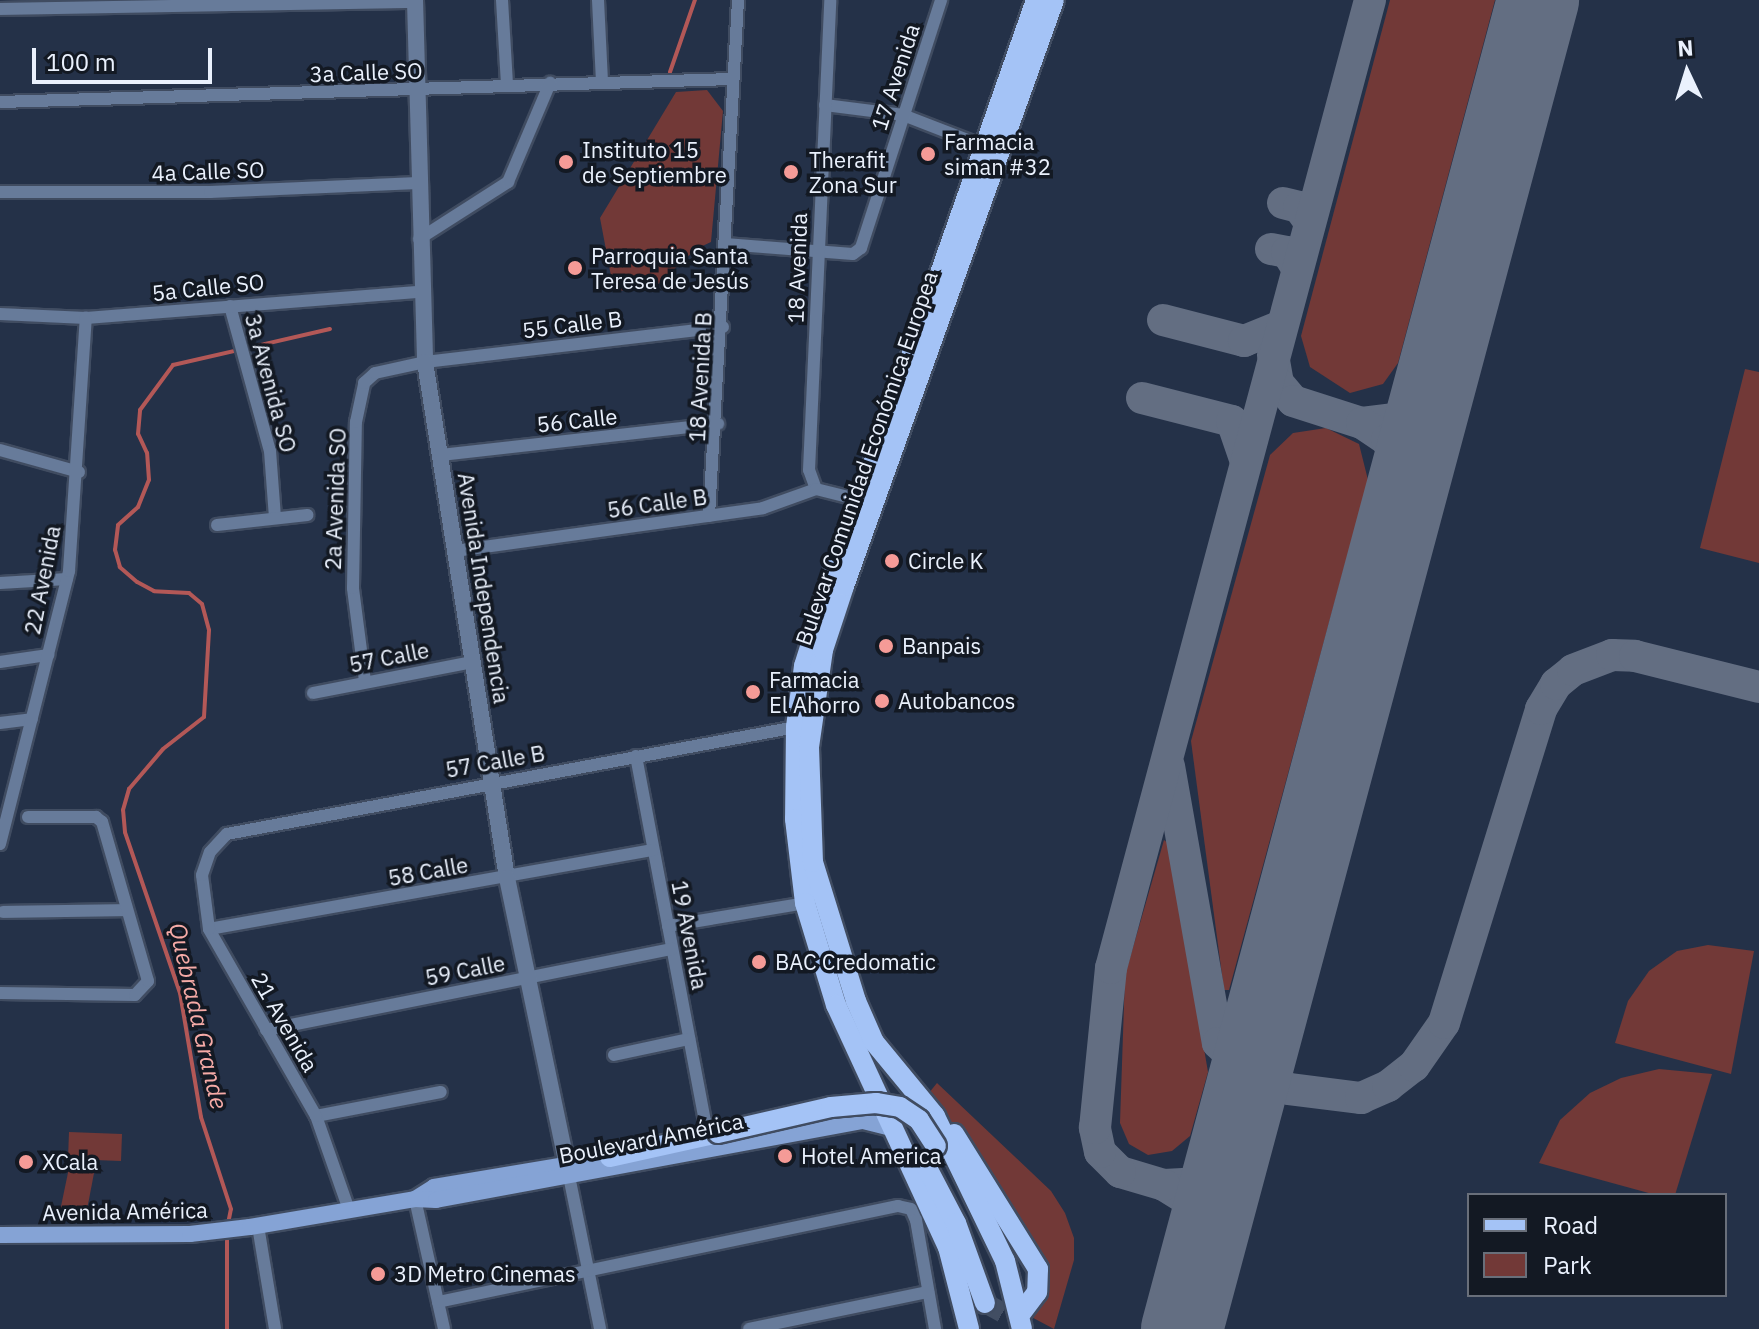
<!DOCTYPE html>
<html>
<head>
<meta charset="utf-8">
<style>
	body { margin:0 }
	#map { position:relative; width:1759px; height:1329px; overflow:hidden; background:#243148; font-family:"IBM Plex Sans",sans-serif }
	div>[style] { position:absolute }
	[style*='--x'] { left:calc(var(--x)*1px); top:calc(var(--y)*1px); width:calc(var(--w)*1px); rotate:calc(var(--a)*1deg) }
	.green>* { inset:0; background:#723937 }
	.stream>* { height:4px; margin:-2px; padding:0 2px; transform-origin:2px; border-radius:2px; background:#b35857 }
	.taxiway>* { height:32px; margin:-16px; padding:0 16px; transform-origin:16px; border-radius:16px; background:#636e82 }
	.runway>* { height:82px; margin:-41px; padding:0 41px; transform-origin:41px; border-radius:41px; background:#636e82 }
	.primary-tunnel>* { height:20px; margin-top:-10px; transform-origin:0; background:repeating-linear-gradient(90deg,#424e63 0 20px,transparent 0 30px) }
	.roads { filter:drop-shadow(2px 0 #404c61) drop-shadow(-2px 0 #404c61) drop-shadow(0 2px #404c61) drop-shadow(0 -2px #404c61) }
	.minor>* { height:12px; margin:-6px; padding:0 6px; transform-origin:6px; border-radius:6px; background:#677b9a }
	.tertiary>* { height:16px; margin:-8px; padding:0 8px; transform-origin:8px; border-radius:8px; background:#677b9a }
	.secondary>* { height:16px; margin:-8px; padding:0 8px; transform-origin:8px; border-radius:8px; background:#85a3d5 }
	.primary>* { height:20px; margin:-10px; padding:0 10px; transform-origin:10px; border-radius:10px; background:#a4c3f6 }
	.bridges { filter:drop-shadow(2px 0 #404c61) drop-shadow(-2px 0 #404c61) drop-shadow(0 2px #404c61) drop-shadow(0 -2px #404c61) }
	.primary-bridge>* { height:20px; margin:-10px; padding:0 10px; transform-origin:10px; border-radius:10px; background:#a4c3f6 }
	.dots>* { width:22px; height:22px; translate:-50% -50%; box-sizing:border-box; border:4px solid #131923; border-radius:50% }
	span { translate:-50% -50%; white-space:nowrap; text-align:center; line-height:1.15; -webkit-text-stroke:7px #131923; paint-order:stroke }
	.street-label { font-size:22px; color:#eaf1fd }
	.poi-label { font-size:22px; color:#eaf1fd }
	.left { translate:0 -50%; text-align:left }
	.water-label { font-size:24px; color:#f6aba7; font-style:italic }
	.legend { position:absolute; left:1467px; top:1193px; width:260px; height:104px; box-sizing:border-box; background:#131923; border:2px solid #696f7a; margin:0; padding:10px 14px; list-style:none; font-size:24px; color:#eaf1fd }
	.legend li { display:flex; align-items:center; gap:16px; height:40px }
	.legend b { width:40px; border:2px solid #696f7a }
	.north { position:absolute; left:1647px; top:32px; width:80px; height:80px; -webkit-text-stroke:6px #131923; paint-order:stroke; rotate:356deg; font-size:22px; font-weight:700; line-height:32px; text-align:center; color:#eaf1fd }
	.north::after { content:''; display:block; margin:auto; width:28px; height:36px; background:#eaf1fd; clip-path:polygon(50% 0,100% 100%,50% 72%,0 100%) }
	.scale { position:absolute; left:32px; top:48px; width:180px; height:36px; box-sizing:border-box; border:4px solid #eaf1fd; border-top:0; padding-left:10px; font-size:24px; line-height:28px; white-space:nowrap; color:#eaf1fd; -webkit-text-stroke:6px #131923; paint-order:stroke }
</style>
</head>
<body>
<div id="map">
	<div class="green">
		<div style="clip-path:polygon(1390px 0,1495px 0,1398px 363px,1383px 384px,1350px 393px,1310px 367px,1301px 336px)"></div>
		<div style="clip-path:polygon(707px 90px,723px 111px,711px 242px,696px 249px,658px 284px,614px 292px,600px 218px,676px 92px)"></div>
		<div style="clip-path:polygon(1745px 369px,1759px 372px,1759px 563px,1700px 548px)"></div>
		<div style="clip-path:polygon(1326px 428px,1359px 444px,1368px 480px,1229px 990px,1224px 990px,1191px 741px,1270px 455px,1293px 433px)"></div>
		<div style="clip-path:polygon(1164px 840px,1169px 844px,1208px 1072px,1190px 1136px,1172px 1151px,1148px 1155px,1129px 1144px,1120px 1123px,1125px 975px)"></div>
		<div style="clip-path:polygon(1708px 945px,1754px 951px,1731px 1074px,1615px 1043px,1628px 1001px,1649px 971px,1677px 951px)"></div>
		<div style="clip-path:polygon(1659px 1069px,1712px 1074px,1675px 1195px,1656px 1195px,1539px 1163px,1560px 1120px,1590px 1093px,1621px 1078px)"></div>
		<div style="clip-path:polygon(937px 1083px,1051px 1191px,1065px 1213px,1074px 1238px,1074px 1260px,1054px 1329px,1022px 1312px,1039px 1281px,924px 1099px)"></div>
		<div style="clip-path:polygon(69px 1132px,122px 1134px,121px 1161px,68px 1159px)"></div>
		<div style="clip-path:polygon(70px 1163px,95px 1168px,85px 1220px,59px 1216px)"></div>
	</div>
	<div class="stream">
		<div style="--x:670;--y:72;--w:76;--a:-70.9"></div>
		<div style="--x:228;--y:1224;--w:15;--a:-79"></div>
		<div style="--x:231;--y:1209;--w:97;--a:-108.1"></div>
		<div style="--x:201;--y:1117;--w:126;--a:-99.6"></div>
		<div style="--x:180;--y:993;--w:170;--a:-108.9"></div>
		<div style="--x:125;--y:832;--w:22;--a:-95"></div>
		<div style="--x:123;--y:810;--w:22;--a:-74"></div>
		<div style="--x:129;--y:789;--w:52;--a:-49.6"></div>
		<div style="--x:163;--y:749;--w:52;--a:-38"></div>
		<div style="--x:204;--y:717;--w:87;--a:-86.7"></div>
		<div style="--x:209;--y:630;--w:27;--a:-105"></div>
		<div style="--x:202;--y:604;--w:17;--a:-140"></div>
		<div style="--x:189;--y:593;--w:35;--a:-177"></div>
		<div style="--x:154;--y:591;--w:19;--a:-152"></div>
		<div style="--x:137;--y:582;--w:23;--a:-139"></div>
		<div style="--x:120;--y:567;--w:18;--a:-106"></div>
		<div style="--x:115;--y:550;--w:25;--a:-83"></div>
		<div style="--x:118;--y:525;--w:27;--a:-42"></div>
		<div style="--x:138;--y:507;--w:29;--a:-68"></div>
		<div style="--x:149;--y:480;--w:27;--a:-94"></div>
		<div style="--x:147;--y:453;--w:21;--a:-115"></div>
		<div style="--x:138;--y:434;--w:24;--a:-85"></div>
		<div style="--x:140;--y:410;--w:56;--a:-53.7"></div>
		<div style="--x:173;--y:365;--w:161;--a:-12.9"></div>
		<div style="--x:227;--y:1233;--w:96;--a:90"></div>
	</div>
	<div class="taxiway">
		<div style="--x:1283;--y:203;--w:16;--a:14"></div>
		<div style="--x:1299;--y:207;--w:19;--a:55"></div>
		<div style="--x:1271;--y:249;--w:16;--a:11"></div>
		<div style="--x:1287;--y:252;--w:19;--a:58"></div>
		<div style="--x:1163;--y:320;--w:84;--a:14.5"></div>
		<div style="--x:1244;--y:341;--w:40;--a:-22"></div>
		<div style="--x:1273;--y:355;--w:28;--a:80"></div>
		<div style="--x:1278;--y:383;--w:23;--a:50"></div>
		<div style="--x:1293;--y:401;--w:72;--a:17.7"></div>
		<div style="--x:1362;--y:423;--w:39;--a:-7"></div>
		<div style="--x:1401;--y:418;--w:48;--a:-43.3"></div>
		<div style="--x:1142;--y:398;--w:93;--a:14.3"></div>
		<div style="--x:1232;--y:421;--w:40;--a:71.1"></div>
		<div style="--x:1362;--y:423;--w:30;--a:34"></div>
		<div style="--x:1387;--y:440;--w:48;--a:61.3"></div>
		<div style="--x:1169;--y:766;--w:281;--a:80"></div>
		<div style="--x:1218;--y:1043;--w:44;--a:43.2"></div>
		<div style="--x:1250;--y:1073;--w:42;--a:22.3"></div>
		<div style="--x:1289;--y:1089;--w:73;--a:7.1"></div>
		<div style="--x:1361;--y:1098;--w:30;--a:-24"></div>
		<div style="--x:1388;--y:1086;--w:33;--a:-38"></div>
		<div style="--x:1414;--y:1066;--w:52;--a:-55.1"></div>
		<div style="--x:1444;--y:1023;--w:329;--a:-72.8"></div>
		<div style="--x:1541;--y:709;--w:29;--a:-59"></div>
		<div style="--x:1556;--y:684;--w:22;--a:-39"></div>
		<div style="--x:1573;--y:670;--w:42;--a:-21"></div>
		<div style="--x:1612;--y:655;--w:23;--a:2"></div>
		<div style="--x:1635;--y:656;--w:128;--a:14"></div>
		<div style="--x:1164;--y:1185;--w:33;--a:-3"></div>
		<div style="--x:1197;--y:1183;--w:15;--a:-28"></div>
		<div style="--x:1210;--y:1176;--w:33;--a:-52"></div>
		<div style="--x:1204;--y:1247;--w:20;--a:-96"></div>
		<div style="--x:1202;--y:1227;--w:30;--a:-117"></div>
		<div style="--x:1188;--y:1200;--w:28;--a:-148"></div>
		<div style="--x:1164;--y:1185;--w:46;--a:-163.5"></div>
		<div style="--x:1120;--y:1172;--w:28;--a:-135"></div>
		<div style="--x:1100;--y:1152;--w:25;--a:-102"></div>
		<div style="--x:1095;--y:1128;--w:161;--a:-84.3"></div>
		<div style="--x:1111;--y:968;--w:1002;--a:-75.02"></div>
		<div style="--x:1189;--y:1303;--w:27;--a:77"></div>
	</div>
	<div class="runway">
		<div style="--x:1182;--y:1329;--w:1376;--a:-75"></div>
	</div>
	<div class="primary-tunnel">
		<div style="--x:985;--y:1303;--w:25;--a:29"></div>
		<div style="--x:1007;--y:1315;--w:15;--a:-11"></div>
	</div>
	<div class="roads">
		<div class="minor">
			<div style="--x:502;--y:0;--w:85;--a:86.6"></div>
			<div style="--x:598;--y:0;--w:81;--a:87.2"></div>
			<div style="--x:0;--y:9;--w:415;--a:-1"></div>
			<div style="--x:0;--y:102;--w:733;--a:-1.8"></div>
			<div style="--x:825;--y:105;--w:79;--a:7.3"></div>
			<div style="--x:903;--y:115;--w:89;--a:21.1"></div>
			<div style="--x:0;--y:192;--w:210;--a:0"></div>
			<div style="--x:210;--y:192;--w:208;--a:-2.5"></div>
			<div style="--x:419;--y:239;--w:106;--a:-32.6"></div>
			<div style="--x:508;--y:182;--w:108;--a:-67"></div>
			<div style="--x:725;--y:244;--w:128;--a:4.5"></div>
			<div style="--x:853;--y:254;--w:10;--a:-37"></div>
			<div style="--x:861;--y:248;--w:261;--a:-72.1"></div>
			<div style="--x:230;--y:306;--w:150;--a:74.6"></div>
			<div style="--x:270;--y:451;--w:67;--a:85.7"></div>
			<div style="--x:0;--y:314;--w:86;--a:2.7"></div>
			<div style="--x:86;--y:318;--w:335;--a:-4.5"></div>
			<div style="--x:0;--y:450;--w:82;--a:15.6"></div>
			<div style="--x:440;--y:455;--w:280;--a:-6.4"></div>
			<div style="--x:816;--y:489;--w:20;--a:-110"></div>
			<div style="--x:809;--y:470;--w:470;--a:-87.4"></div>
			<div style="--x:709;--y:516;--w:517;--a:-86.78"></div>
			<div style="--x:217;--y:525;--w:91;--a:-6.3"></div>
			<div style="--x:455;--y:551;--w:311;--a:-7.9"></div>
			<div style="--x:763;--y:508;--w:56;--a:-19.7"></div>
			<div style="--x:816;--y:489;--w:45;--a:14"></div>
			<div style="--x:0;--y:583;--w:67;--a:-3.4"></div>
			<div style="--x:0;--y:662;--w:49;--a:-8.3"></div>
			<div style="--x:365;--y:681;--w:94;--a:-97.4"></div>
			<div style="--x:353;--y:588;--w:166;--a:-89"></div>
			<div style="--x:356;--y:422;--w:40;--a:-78"></div>
			<div style="--x:364;--y:383;--w:15;--a:-42"></div>
			<div style="--x:375;--y:373;--w:51;--a:-12.4"></div>
			<div style="--x:425;--y:362;--w:300;--a:-6.7"></div>
			<div style="--x:313;--y:693;--w:163;--a:-11"></div>
			<div style="--x:0;--y:723;--w:32;--a:-7"></div>
			<div style="--x:636;--y:756;--w:371;--a:79.3"></div>
			<div style="--x:705;--y:1121;--w:16;--a:55"></div>
			<div style="--x:0;--y:844;--w:282;--a:-75.8"></div>
			<div style="--x:69;--y:571;--w:254;--a:-86.2"></div>
			<div style="--x:3;--y:912;--w:124;--a:-0.9"></div>
			<div style="--x:668;--y:926;--w:139;--a:-9.5"></div>
			<div style="--x:209;--y:929;--w:451;--a:-10.1"></div>
			<div style="--x:0;--y:993;--w:135;--a:0.8"></div>
			<div style="--x:135;--y:995;--w:19;--a:-47"></div>
			<div style="--x:148;--y:981;--w:166;--a:-106.1"></div>
			<div style="--x:102;--y:822;--w:8;--a:-140"></div>
			<div style="--x:96;--y:817;--w:68;--a:180"></div>
			<div style="--x:266;--y:1030;--w:414;--a:-11.3"></div>
			<div style="--x:614;--y:1055;--w:77;--a:-12"></div>
			<div style="--x:316;--y:1116;--w:127;--a:-10.9"></div>
			<div style="--x:569;--y:1176;--w:156;--a:78.5"></div>
			<div style="--x:415;--y:1199;--w:133;--a:77.4"></div>
			<div style="--x:349;--y:1210;--w:100;--a:-109.3"></div>
			<div style="--x:316;--y:1116;--w:215;--a:-119.8"></div>
			<div style="--x:209;--y:929;--w:54;--a:-97.4"></div>
			<div style="--x:202;--y:875;--w:24;--a:-71"></div>
			<div style="--x:210;--y:852;--w:25;--a:-47"></div>
			<div style="--x:227;--y:834;--w:579;--a:-10.65"></div>
			<div style="--x:258;--y:1226;--w:104;--a:80.6"></div>
			<div style="--x:438;--y:1302;--w:470;--a:-11.8"></div>
			<div style="--x:898;--y:1206;--w:13;--a:13"></div>
			<div style="--x:911;--y:1209;--w:12;--a:66"></div>
			<div style="--x:916;--y:1220;--w:111;--a:80.1"></div>
			<div style="--x:749;--y:1329;--w:183;--a:-11.7"></div>
		</div>
		<div class="tertiary">
			<div style="--x:415;--y:0;--w:362;--a:88.4"></div>
			<div style="--x:425;--y:362;--w:522;--a:80.97"></div>
			<div style="--x:507;--y:878;--w:304;--a:78.2"></div>
		</div>
		<div class="secondary">
			<div style="--x:415;--y:1199;--w:22;--a:-32"></div>
			<div style="--x:434;--y:1187;--w:188;--a:-9.5"></div>
			<div style="--x:0;--y:1235;--w:190;--a:-0.3"></div>
			<div style="--x:190;--y:1234;--w:60;--a:-6.7"></div>
			<div style="--x:250;--y:1227;--w:167;--a:-9.6"></div>
			<div style="--x:415;--y:1199;--w:21;--a:3"></div>
			<div style="--x:436;--y:1200;--w:434;--a:-10.5"></div>
			<div style="--x:863;--y:1121;--w:32;--a:14"></div>
		</div>
		<div class="primary">
			<div style="--x:865;--y:487;--w:516;--a:-70.65"></div>
			<div style="--x:837;--y:562;--w:109;--a:107.6"></div>
			<div style="--x:804;--y:666;--w:62;--a:97.5"></div>
			<div style="--x:796;--y:727;--w:92;--a:90.6"></div>
			<div style="--x:795;--y:819;--w:85;--a:83.2"></div>
			<div style="--x:805;--y:903;--w:107;--a:73.1"></div>
			<div style="--x:836;--y:1005;--w:267;--a:65.2"></div>
			<div style="--x:948;--y:1247;--w:85;--a:75.6"></div>
			<div style="--x:954;--y:1134;--w:159;--a:58.1"></div>
			<div style="--x:1038;--y:1269;--w:23;--a:92"></div>
			<div style="--x:1037;--y:1292;--w:25;--a:127"></div>
			<div style="--x:610;--y:1157;--w:111;--a:-12.5"></div>
			<div style="--x:925;--y:1164;--w:67;--a:62.3"></div>
			<div style="--x:956;--y:1223;--w:85;--a:70.1"></div>
			<div style="--x:1022;--y:1329;--w:70;--a:-104"></div>
			<div style="--x:1005;--y:1261;--w:161;--a:-115.8"></div>
			<div style="--x:935;--y:1116;--w:96;--a:-129.5"></div>
			<div style="--x:874;--y:1042;--w:45;--a:-113.7"></div>
			<div style="--x:856;--y:1001;--w:145;--a:-107.2"></div>
			<div style="--x:813;--y:862;--w:115;--a:-92"></div>
			<div style="--x:809;--y:747;--w:98;--a:-81.8"></div>
			<div style="--x:823;--y:650;--w:67;--a:-71.8"></div>
			<div style="--x:844;--y:586;--w:622;--a:-70.28"></div>
		</div>
	</div>
	<div class="bridges">
		<div class="primary-bridge">
			<div style="--x:718;--y:1133;--w:116;--a:-13"></div>
			<div style="--x:831;--y:1107;--w:45;--a:-5.1"></div>
			<div style="--x:876;--y:1103;--w:24;--a:9"></div>
			<div style="--x:900;--y:1107;--w:23;--a:34"></div>
			<div style="--x:919;--y:1120;--w:31;--a:57"></div>
		</div>
	</div>
	<div class="dots">
		<div style="left:928px;top:154px;background:#f59b97"></div>
		<div style="left:566px;top:162px;background:#f59b97"></div>
		<div style="left:791px;top:172px;background:#f59b97"></div>
		<div style="left:575px;top:268px;background:#f59b97"></div>
		<div style="left:892px;top:561px;background:#f59b97"></div>
		<div style="left:886px;top:646px;background:#f59b97"></div>
		<div style="left:753px;top:692px;background:#f59b97"></div>
		<div style="left:882px;top:701px;background:#f59b97"></div>
		<div style="left:759px;top:962px;background:#f59b97"></div>
		<div style="left:785px;top:1156px;background:#f59b97"></div>
		<div style="left:26px;top:1162px;background:#f59b97"></div>
		<div style="left:378px;top:1274px;background:#f59b97"></div>
	</div>
	<div class="street-label">
		<span style="left:366px;top:72px;rotate:-2deg">3a Calle SO</span>
		<span style="left:895px;top:77px;rotate:-72deg">17 Avenida</span>
		<span style="left:208px;top:171px;rotate:-2deg">4a Calle SO</span>
		<span style="left:797px;top:268px;rotate:-88deg">18 Avenida</span>
		<span style="left:208px;top:287px;rotate:-6deg">5a Calle SO</span>
		<span style="left:572px;top:324px;rotate:-7deg">55 Calle B</span>
		<span style="left:700px;top:377px;rotate:-87deg">18 Avenida B</span>
		<span style="left:271px;top:383px;rotate:75deg">3a Avenida SO</span>
		<span style="left:577px;top:420px;rotate:-6deg">56 Calle</span>
		<span style="left:866px;top:458px;rotate:-71deg">Bulevar Comunidad Económica Europea</span>
		<span style="left:335px;top:499px;rotate:-88deg">2a Avenida SO</span>
		<span style="left:657px;top:503px;rotate:-8deg">56 Calle B</span>
		<span style="left:42px;top:580px;rotate:-79deg">22 Avenida</span>
		<span style="left:484px;top:588px;rotate:81deg">Avenida Independencia</span>
		<span style="left:389px;top:657px;rotate:-11deg">57 Calle</span>
		<span style="left:495px;top:761px;rotate:-10deg">57 Calle B</span>
		<span style="left:428px;top:871px;rotate:-10deg">58 Calle</span>
		<span style="left:690px;top:935px;rotate:79deg">19 Avenida</span>
		<span style="left:465px;top:970px;rotate:-11deg">59 Calle</span>
		<span style="left:285px;top:1022px;rotate:60deg">21 Avenida</span>
		<span style="left:651px;top:1138px;rotate:-11deg">Boulevard América</span>
		<span style="left:125px;top:1211px;rotate:-1deg">Avenida América</span>
	</div>
	<div class="poi-label">
		<span class="left" style="left:944px;top:154px">Farmacia<br>siman #32</span>
		<span class="left" style="left:582px;top:162px">Instituto 15<br>de Septiembre</span>
		<span class="left" style="left:809px;top:172px">Therafit<br>Zona Sur</span>
		<span class="left" style="left:591px;top:268px">Parroquia Santa<br>Teresa de Jesús</span>
		<span class="left" style="left:908px;top:561px">Circle K</span>
		<span class="left" style="left:902px;top:646px">Banpais</span>
		<span class="left" style="left:769px;top:692px">Farmacia<br>El Ahorro</span>
		<span class="left" style="left:898px;top:701px">Autobancos</span>
		<span class="left" style="left:775px;top:962px">BAC Credomatic</span>
		<span class="left" style="left:801px;top:1156px">Hotel America</span>
		<span class="left" style="left:42px;top:1162px">XCala</span>
		<span class="left" style="left:394px;top:1274px">3D Metro Cinemas</span>
	</div>
	<div class="water-label">
		<span style="left:198px;top:1016px;rotate:77deg">Quebrada Grande</span>
	</div>
	<ul class="legend">
	<li><b style="height:10px;background:#a4c3f6"></b>Road</li>
	<li><b style="height:22px;background:#723937"></b>Park</li>
	</ul>
	<div class="north">N</div>
	<div class="scale">100 m</div>
</div>
</body>
</html>
